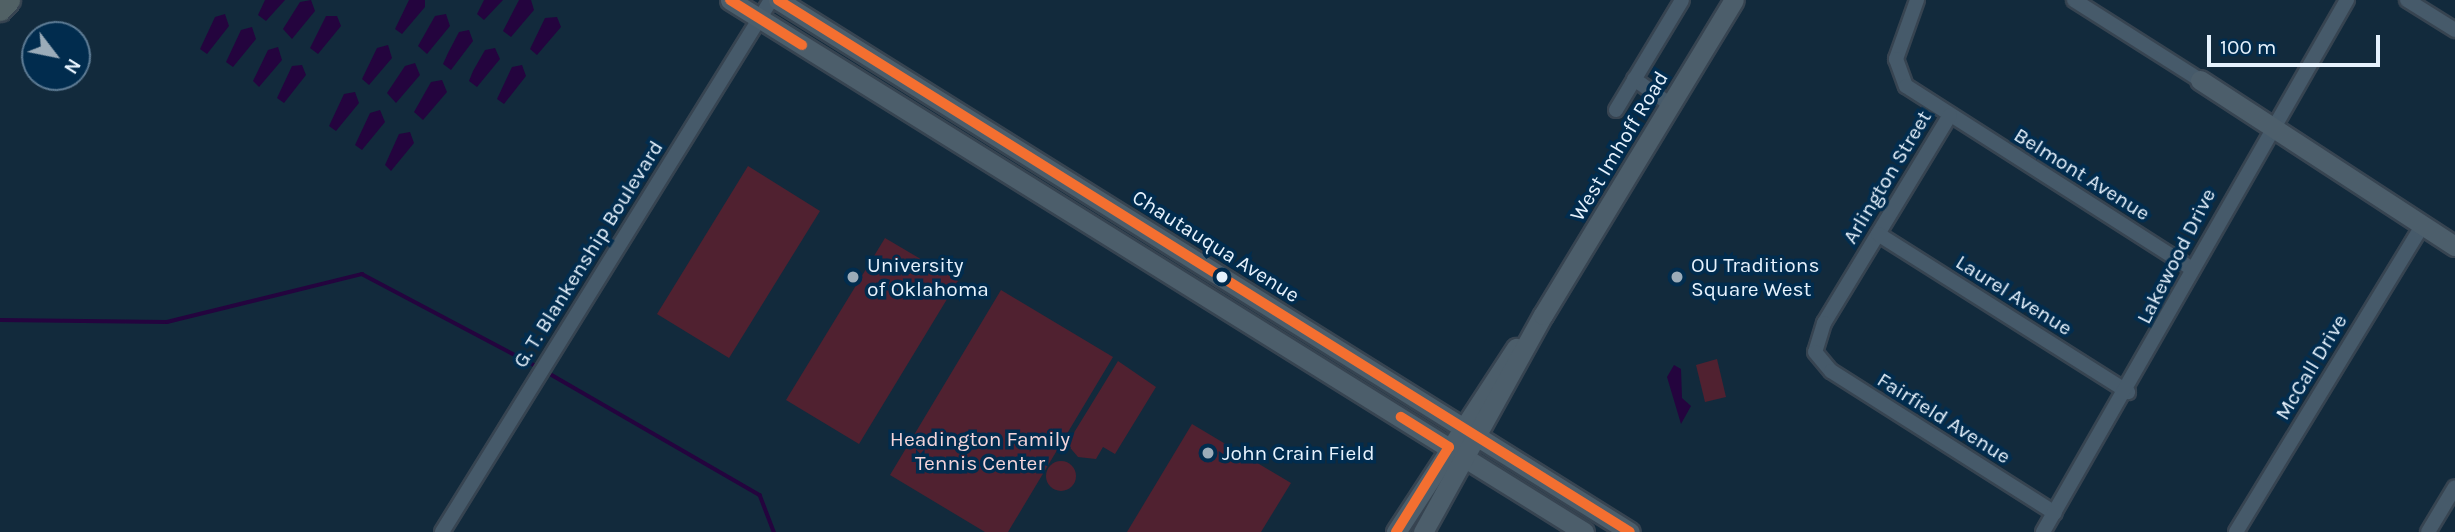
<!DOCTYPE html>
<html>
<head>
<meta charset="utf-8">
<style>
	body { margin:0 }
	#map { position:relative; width:2455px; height:532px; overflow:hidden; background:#122a3c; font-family:Karla,sans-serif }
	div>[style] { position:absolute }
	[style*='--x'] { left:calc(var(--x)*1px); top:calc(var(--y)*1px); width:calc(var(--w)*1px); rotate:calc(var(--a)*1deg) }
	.green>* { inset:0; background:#502130 }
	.round { border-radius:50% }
	.water>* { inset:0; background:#24043e }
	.stream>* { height:3.5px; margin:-1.75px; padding:0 1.75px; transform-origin:1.75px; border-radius:1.75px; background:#24043e }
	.roads { filter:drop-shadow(2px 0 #374451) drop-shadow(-2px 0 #374451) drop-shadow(0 2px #374451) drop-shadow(0 -2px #374451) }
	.street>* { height:14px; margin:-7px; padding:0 7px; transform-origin:7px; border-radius:7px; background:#465a6a }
	.secondary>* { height:19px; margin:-9.5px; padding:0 9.5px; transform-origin:9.5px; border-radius:9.5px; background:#4c5e6b }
	.highway>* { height:24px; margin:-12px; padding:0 12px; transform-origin:12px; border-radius:12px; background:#516165 }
	.bus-1>* { height:10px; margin:-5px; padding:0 5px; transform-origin:5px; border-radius:5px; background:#f46f30 }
	.dots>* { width:19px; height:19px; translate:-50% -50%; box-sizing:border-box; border:4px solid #012c4e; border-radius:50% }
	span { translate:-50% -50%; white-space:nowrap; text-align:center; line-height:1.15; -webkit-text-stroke:7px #012c4e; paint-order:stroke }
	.street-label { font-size:21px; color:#e6f2fd }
	.poi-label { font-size:21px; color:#e6f2fd }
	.left { translate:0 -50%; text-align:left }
	.park-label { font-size:21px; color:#f4d5da }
	.north { position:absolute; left:21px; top:21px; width:70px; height:70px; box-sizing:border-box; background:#012c4e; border:2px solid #5d7b94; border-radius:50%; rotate:122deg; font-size:19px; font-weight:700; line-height:28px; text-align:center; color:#e6f2fd }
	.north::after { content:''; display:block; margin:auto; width:24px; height:32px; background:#9cacb9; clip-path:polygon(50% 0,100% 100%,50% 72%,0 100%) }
	.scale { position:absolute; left:2207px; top:35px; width:173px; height:32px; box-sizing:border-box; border:4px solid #e6f2fd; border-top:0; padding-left:9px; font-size:21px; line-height:24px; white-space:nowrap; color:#e6f2fd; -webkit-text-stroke:5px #012c4e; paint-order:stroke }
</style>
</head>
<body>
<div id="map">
	<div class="green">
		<div style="clip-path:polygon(748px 166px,820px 211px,729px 358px,657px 314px)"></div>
		<div style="clip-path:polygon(885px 238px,958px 281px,859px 444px,786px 400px)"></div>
		<div style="clip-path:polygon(1001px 290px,1113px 357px,1008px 532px,985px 532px,890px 475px)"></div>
		<div style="clip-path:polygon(1717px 359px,1726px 397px,1705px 402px,1696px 365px)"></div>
		<div style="clip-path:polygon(1118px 361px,1156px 387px,1115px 454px,1103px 447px,1096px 459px,1078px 457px,1067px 444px)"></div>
		<div style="clip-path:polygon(1192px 424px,1291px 483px,1261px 532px,1127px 532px)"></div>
		<div class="round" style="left:1046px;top:461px;width:30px;height:30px"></div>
	</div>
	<div class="water">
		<div style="clip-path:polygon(265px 0,285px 0,266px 21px,258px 15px)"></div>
		<div style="clip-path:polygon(311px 0,315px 11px,292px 39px,283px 29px,300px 2px)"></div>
		<div style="clip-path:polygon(409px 0,425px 0,425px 7px,402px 34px,395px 29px)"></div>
		<div style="clip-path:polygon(484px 0,503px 0,484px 20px,477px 14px)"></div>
		<div style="clip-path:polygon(519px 0,531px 0,534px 10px,511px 37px,503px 31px)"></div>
		<div style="clip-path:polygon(225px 14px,229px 26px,207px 54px,200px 49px,215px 17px)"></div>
		<div style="clip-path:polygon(446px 14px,450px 26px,427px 54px,418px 46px,435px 16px)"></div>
		<div style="clip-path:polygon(326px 16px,337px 16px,341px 26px,318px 54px,310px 48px)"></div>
		<div style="clip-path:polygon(557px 17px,561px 27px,537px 55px,530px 49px,545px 18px)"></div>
		<div style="clip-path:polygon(252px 27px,256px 39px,233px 67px,226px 62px,241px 30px)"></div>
		<div style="clip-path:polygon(469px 30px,473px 41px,451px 70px,443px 64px,448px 53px,459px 32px)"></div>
		<div style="clip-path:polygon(388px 45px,392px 58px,369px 85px,362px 79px,377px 48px)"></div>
		<div style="clip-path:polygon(278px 47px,282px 60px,259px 87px,253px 81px,268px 50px)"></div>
		<div style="clip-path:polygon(495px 48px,500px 59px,477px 87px,469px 81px,473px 71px,485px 50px)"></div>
		<div style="clip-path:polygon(415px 63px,420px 75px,396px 103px,387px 93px,405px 66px)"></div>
		<div style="clip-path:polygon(302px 65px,306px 75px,284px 103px,277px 98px,292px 66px)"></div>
		<div style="clip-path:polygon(522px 65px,526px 76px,504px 104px,497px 99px,512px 67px)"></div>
		<div style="clip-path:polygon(442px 80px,447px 92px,423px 120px,414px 112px,431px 82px)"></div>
		<div style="clip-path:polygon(355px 92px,359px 103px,336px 131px,329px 126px,344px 94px)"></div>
		<div style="clip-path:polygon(380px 110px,385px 122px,362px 150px,355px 145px,370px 113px)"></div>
		<div style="clip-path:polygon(410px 132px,414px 143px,391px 171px,385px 165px,399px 134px)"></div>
		<div style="clip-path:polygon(1674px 365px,1681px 369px,1682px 398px,1691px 406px,1681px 424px,1667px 377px)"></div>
	</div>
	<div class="stream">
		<div style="--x:0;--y:320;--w:167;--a:0.7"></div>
		<div style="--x:167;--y:322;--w:201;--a:-13.8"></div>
		<div style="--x:362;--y:274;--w:199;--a:27.9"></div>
		<div style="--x:545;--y:371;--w:248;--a:30"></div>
		<div style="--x:760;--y:495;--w:40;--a:69"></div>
	</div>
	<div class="roads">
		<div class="street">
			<div style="--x:1917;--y:0;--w:63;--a:109.6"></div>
			<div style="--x:1896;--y:59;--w:29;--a:70"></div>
			<div style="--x:1906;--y:86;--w:340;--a:32.6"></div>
			<div style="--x:2074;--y:0;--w:149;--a:32.4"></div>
			<div style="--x:2407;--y:0;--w:57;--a:32"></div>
			<div style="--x:1634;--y:79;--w:45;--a:35.1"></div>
			<div style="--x:1616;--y:110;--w:128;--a:-59"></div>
			<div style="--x:1950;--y:115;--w:243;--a:121.2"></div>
			<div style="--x:1824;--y:323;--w:30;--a:107"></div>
			<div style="--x:1815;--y:352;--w:25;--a:50"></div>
			<div style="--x:1831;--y:371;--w:265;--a:32.4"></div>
			<div style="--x:1878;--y:234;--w:296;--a:32.3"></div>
			<div style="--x:442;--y:532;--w:626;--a:-58.27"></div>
			<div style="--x:2043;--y:532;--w:613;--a:-60.26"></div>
			<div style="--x:2236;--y:532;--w:359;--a:-58.7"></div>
			<div style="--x:2428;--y:532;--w:52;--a:-59"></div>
		</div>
		<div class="secondary">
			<div style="--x:730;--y:0;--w:1006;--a:31.92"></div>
			<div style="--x:778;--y:0;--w:1004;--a:31.98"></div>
			<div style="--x:2200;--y:80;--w:304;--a:33.1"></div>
			<div style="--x:1396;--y:532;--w:220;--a:-56.9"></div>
			<div style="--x:1423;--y:532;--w:248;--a:-61.1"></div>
			<div style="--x:1543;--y:315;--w:368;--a:-58.8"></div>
		</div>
		<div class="highway">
			<div style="--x:0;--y:9;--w:12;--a:-48"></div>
		</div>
	</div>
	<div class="bus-1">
		<div style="--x:730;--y:0;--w:85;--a:32"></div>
		<div style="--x:778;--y:0;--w:1004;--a:31.98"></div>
		<div style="--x:1396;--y:532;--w:100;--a:-58.1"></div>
		<div style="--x:1449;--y:447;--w:57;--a:-148"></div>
	</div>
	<div class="dots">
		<div style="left:853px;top:277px;background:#9cacb9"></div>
		<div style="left:1222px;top:277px;background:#e6f2fd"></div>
		<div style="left:1677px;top:277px;background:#9cacb9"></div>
		<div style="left:1208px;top:453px;background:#9cacb9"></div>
	</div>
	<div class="street-label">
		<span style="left:1619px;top:146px;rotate:-59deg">West Imhoff Road</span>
		<span style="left:2082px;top:174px;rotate:32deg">Belmont Avenue</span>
		<span style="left:1887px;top:177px;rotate:-59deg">Arlington Street</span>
		<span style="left:1216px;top:246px;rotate:32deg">Chautauqua Avenue</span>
		<span style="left:588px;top:254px;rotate:-58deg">G. T. Blankenship Boulevard</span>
		<span style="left:2176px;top:256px;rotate:-63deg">Lakewood Drive</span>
		<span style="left:2014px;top:295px;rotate:32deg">Laurel Avenue</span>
		<span style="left:2311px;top:367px;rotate:-59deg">McCall Drive</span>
		<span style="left:1944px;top:418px;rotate:32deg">Fairfield Avenue</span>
	</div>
	<div class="poi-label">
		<span class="left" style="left:867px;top:277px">University<br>of Oklahoma</span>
		<span class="left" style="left:1691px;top:277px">OU Traditions<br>Square West</span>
		<span class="left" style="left:1222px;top:453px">John Crain Field</span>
	</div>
	<div class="park-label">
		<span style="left:980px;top:451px">Headington Family<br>Tennis Center</span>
	</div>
	<div class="north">N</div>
	<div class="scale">100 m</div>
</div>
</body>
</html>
